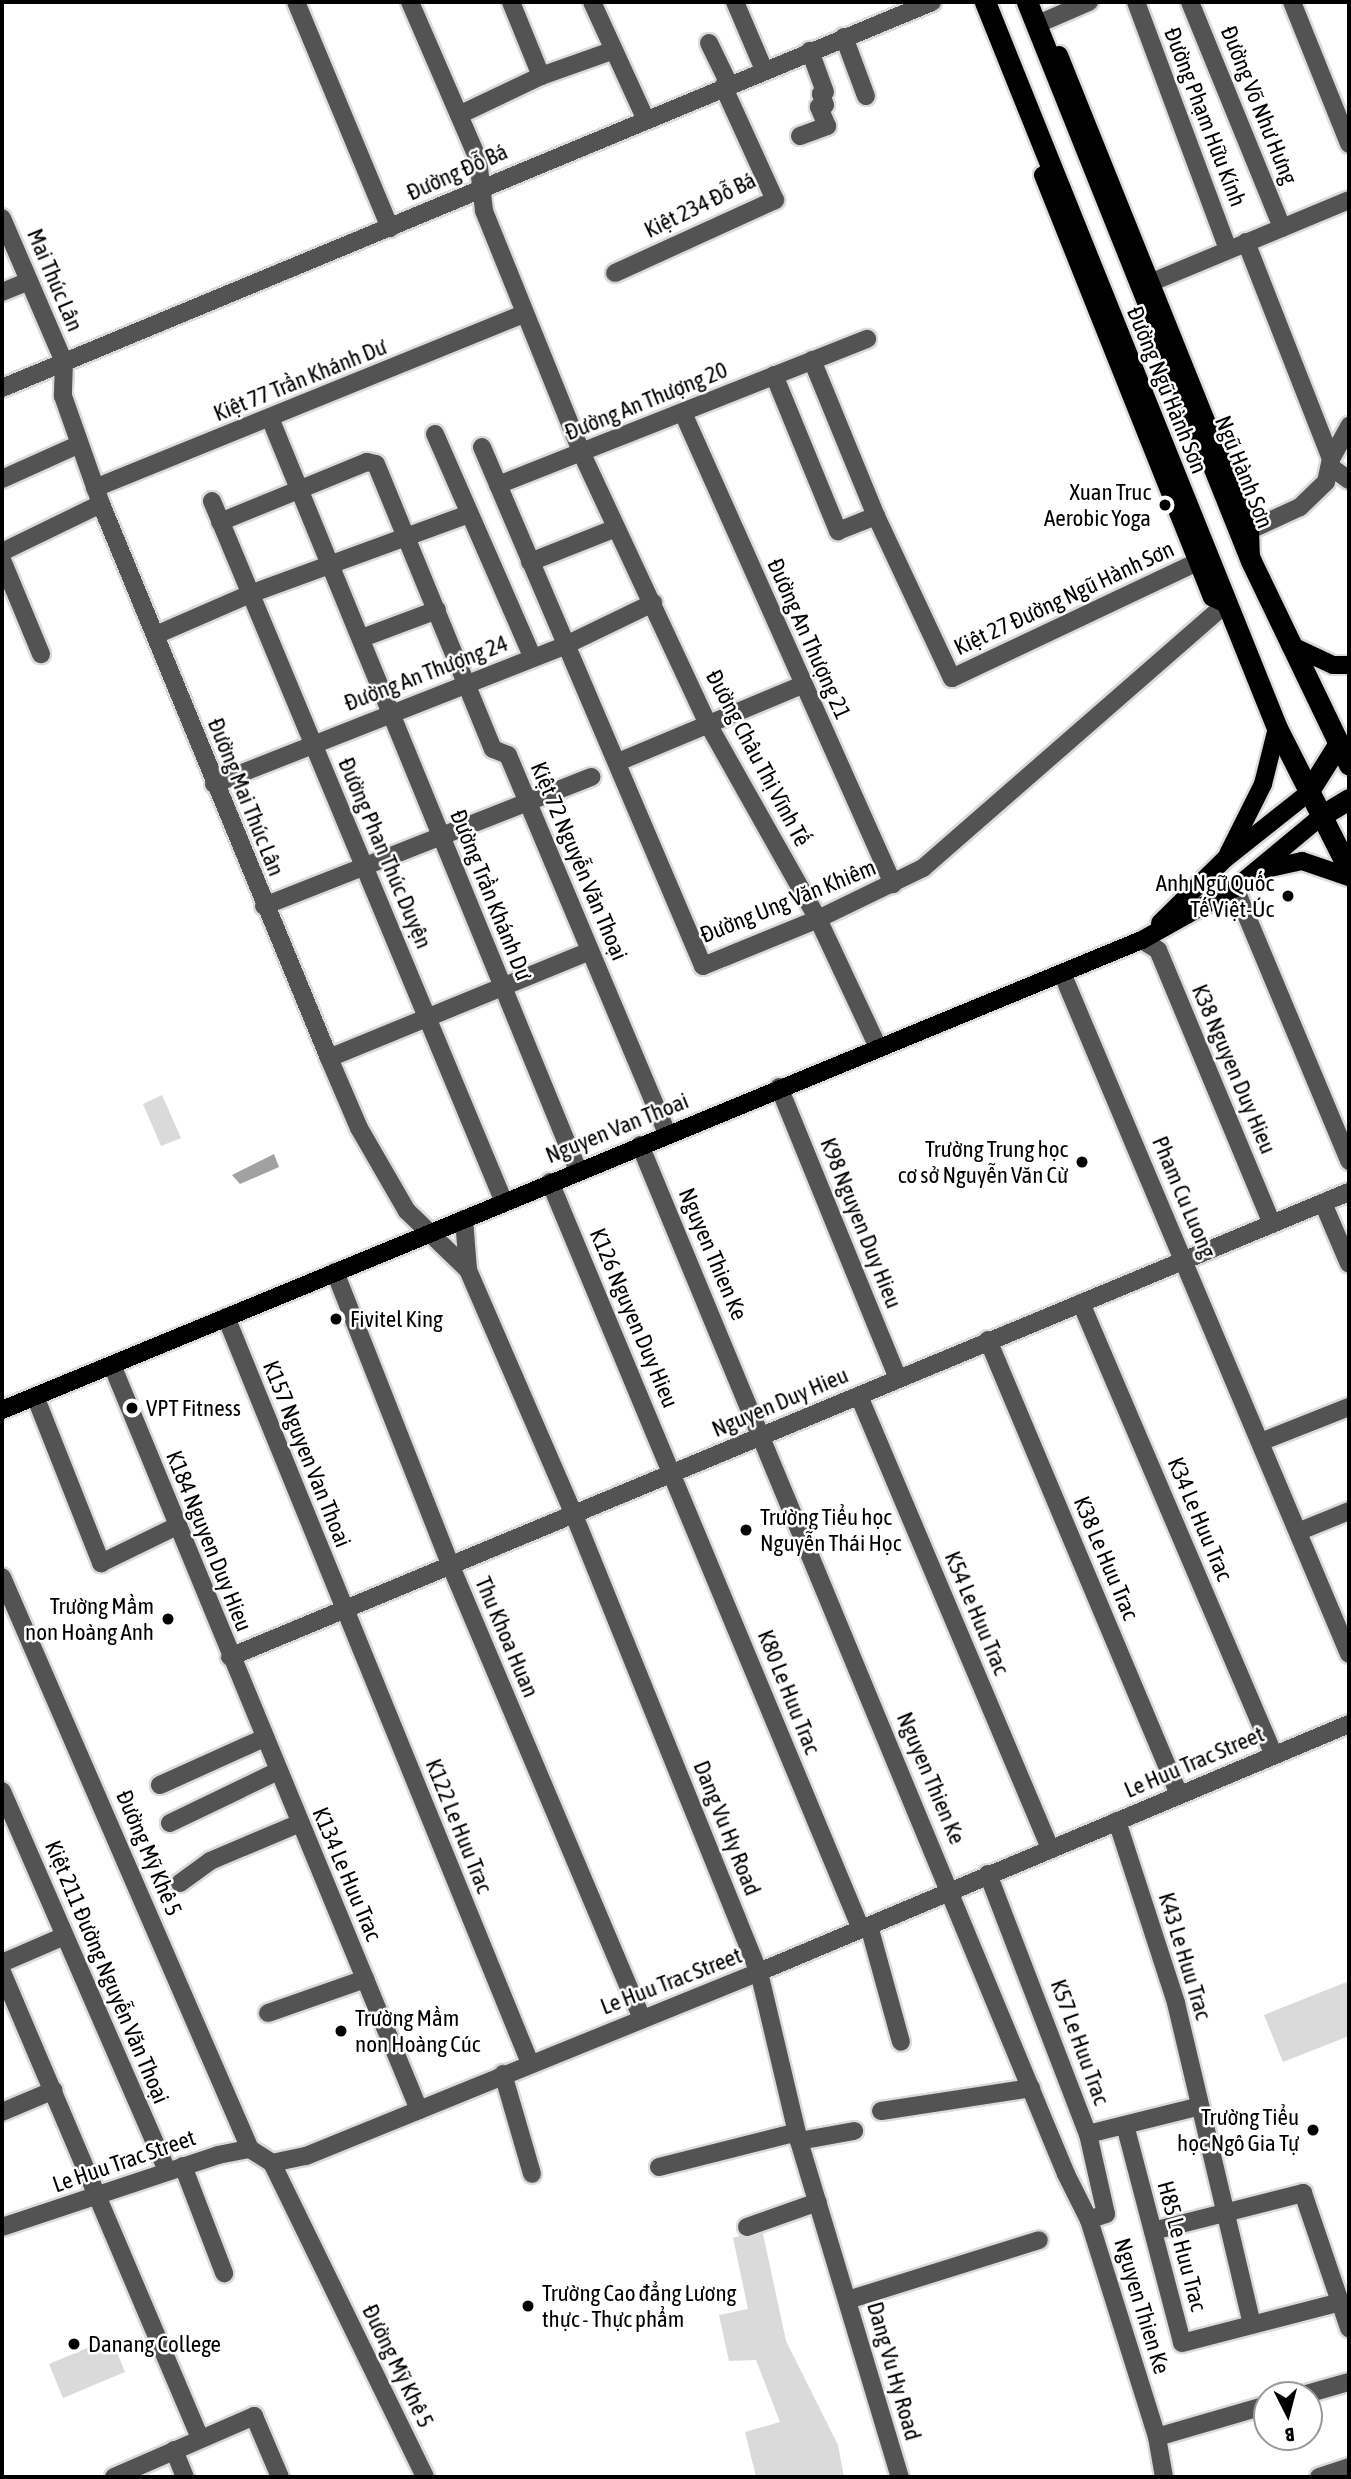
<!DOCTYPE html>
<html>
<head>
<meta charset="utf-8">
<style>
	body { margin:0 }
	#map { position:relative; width:1351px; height:2479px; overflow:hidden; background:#fff; font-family:"Asap Condensed",sans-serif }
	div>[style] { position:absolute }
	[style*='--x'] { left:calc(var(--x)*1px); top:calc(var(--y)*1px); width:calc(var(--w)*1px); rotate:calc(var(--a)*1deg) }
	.green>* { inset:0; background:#dadada }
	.water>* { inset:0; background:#a1a1a1 }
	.roads { filter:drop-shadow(2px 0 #dbdbdb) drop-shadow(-2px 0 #dbdbdb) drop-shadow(0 2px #dbdbdb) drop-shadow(0 -2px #dbdbdb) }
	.minor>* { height:18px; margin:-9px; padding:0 9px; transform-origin:9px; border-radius:9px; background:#535353 }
	.major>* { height:18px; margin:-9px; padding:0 9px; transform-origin:9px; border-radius:9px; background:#000 }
	.highway>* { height:21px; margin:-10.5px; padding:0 10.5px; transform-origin:10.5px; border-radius:10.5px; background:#000 }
	.dots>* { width:19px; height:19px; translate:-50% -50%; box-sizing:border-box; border:4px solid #fff; border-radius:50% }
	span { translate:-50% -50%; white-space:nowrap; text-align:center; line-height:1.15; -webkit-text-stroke:5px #fff; paint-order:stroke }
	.street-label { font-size:23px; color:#000 }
	.poi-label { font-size:23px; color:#000 }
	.right { translate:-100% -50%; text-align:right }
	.left { translate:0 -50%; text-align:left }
	.frame { position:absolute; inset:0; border:4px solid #000; pointer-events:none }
	.north { position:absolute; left:1253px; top:2381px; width:70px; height:70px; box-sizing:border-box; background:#fff; border:2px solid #999; border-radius:50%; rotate:174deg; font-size:19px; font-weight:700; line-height:28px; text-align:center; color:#000 }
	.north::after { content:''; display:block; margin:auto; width:24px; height:32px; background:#000; clip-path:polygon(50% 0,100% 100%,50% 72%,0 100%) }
</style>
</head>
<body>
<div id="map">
	<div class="green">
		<div style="clip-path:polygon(162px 1095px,181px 1138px,161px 1146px,143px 1104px)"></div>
		<div style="clip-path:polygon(1349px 1981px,1349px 2036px,1283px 2062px,1264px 2015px)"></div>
		<div style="clip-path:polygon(762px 2229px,786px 2341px,838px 2445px,844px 2477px,756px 2477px,745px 2432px,780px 2422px,756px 2360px,729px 2361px,719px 2315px,748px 2309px,733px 2238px)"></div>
		<div style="clip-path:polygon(111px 2338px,125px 2372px,63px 2398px,49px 2364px)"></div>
	</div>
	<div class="water">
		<div style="clip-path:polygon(274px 1154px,279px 1167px,240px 1184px,232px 1175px)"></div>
	</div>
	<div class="roads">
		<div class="minor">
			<div style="--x:296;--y:2;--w:245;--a:67.4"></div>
			<div style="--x:410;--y:2;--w:171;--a:66.6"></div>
			<div style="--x:478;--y:159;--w:52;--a:83.4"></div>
			<div style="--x:484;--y:211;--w:262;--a:68"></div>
			<div style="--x:582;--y:454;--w:298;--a:65"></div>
			<div style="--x:708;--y:724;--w:224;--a:60.6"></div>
			<div style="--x:818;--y:919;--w:141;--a:64.9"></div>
			<div style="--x:511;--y:2;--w:80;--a:67.9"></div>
			<div style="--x:592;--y:2;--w:128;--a:65.4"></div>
			<div style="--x:735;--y:2;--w:74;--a:66.9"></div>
			<div style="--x:1136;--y:2;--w:264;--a:69.6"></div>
			<div style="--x:1190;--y:2;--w:244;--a:67.8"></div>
			<div style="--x:1292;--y:2;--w:153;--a:68.1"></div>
			<div style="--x:1045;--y:21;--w:48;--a:-23.4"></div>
			<div style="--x:844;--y:37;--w:63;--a:69.6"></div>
			<div style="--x:709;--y:43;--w:46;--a:64"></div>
			<div style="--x:459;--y:115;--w:91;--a:-25.4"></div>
			<div style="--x:541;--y:76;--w:77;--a:-19.6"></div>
			<div style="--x:800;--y:136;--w:29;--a:-20"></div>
			<div style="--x:827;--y:126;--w:21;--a:-113"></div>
			<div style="--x:819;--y:107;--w:6;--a:-18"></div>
			<div style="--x:825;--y:105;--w:12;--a:-110"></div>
			<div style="--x:821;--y:94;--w:4;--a:-27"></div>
			<div style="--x:825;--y:92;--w:44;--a:-110.1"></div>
			<div style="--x:2;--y:218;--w:157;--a:66.7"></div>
			<div style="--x:64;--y:362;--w:34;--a:92"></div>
			<div style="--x:63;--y:396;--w:114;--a:70.6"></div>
			<div style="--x:101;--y:504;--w:599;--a:67.63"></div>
			<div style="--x:329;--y:1058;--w:76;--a:66.8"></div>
			<div style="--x:359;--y:1128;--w:96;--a:60"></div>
			<div style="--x:407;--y:1211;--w:85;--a:44"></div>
			<div style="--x:468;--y:1270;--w:267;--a:66.6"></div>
			<div style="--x:574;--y:1515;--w:493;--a:68"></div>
			<div style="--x:759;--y:1972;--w:174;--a:76.7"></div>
			<div style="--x:799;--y:2141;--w:351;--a:73.3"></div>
			<div style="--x:1246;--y:242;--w:233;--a:68.6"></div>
			<div style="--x:615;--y:273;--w:176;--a:-24.5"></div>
			<div style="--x:775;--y:200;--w:125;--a:-114.5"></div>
			<div style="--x:1152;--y:282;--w:213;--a:-22.6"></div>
			<div style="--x:2;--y:292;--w:29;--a:-22"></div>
			<div style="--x:812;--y:360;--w:169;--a:67.7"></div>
			<div style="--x:876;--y:516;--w:179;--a:64.9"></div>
			<div style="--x:952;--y:678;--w:281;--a:-25.3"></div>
			<div style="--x:774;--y:375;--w:169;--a:67.7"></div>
			<div style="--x:838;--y:531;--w:41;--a:-21.5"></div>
			<div style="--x:2;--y:388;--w:1007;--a:-22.54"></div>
			<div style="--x:683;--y:413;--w:516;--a:65.97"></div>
			<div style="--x:270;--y:418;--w:813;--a:67.73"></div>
			<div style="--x:435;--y:434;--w:244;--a:66.4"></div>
			<div style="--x:482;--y:447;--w:564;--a:66.93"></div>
			<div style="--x:703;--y:966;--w:124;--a:-22.2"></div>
			<div style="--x:818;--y:919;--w:117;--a:-25.9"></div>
			<div style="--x:923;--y:868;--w:402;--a:-41.1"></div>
			<div style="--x:1331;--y:467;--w:22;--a:36"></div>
			<div style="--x:2;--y:479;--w:85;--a:-24.2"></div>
			<div style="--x:498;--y:485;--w:397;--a:-21.6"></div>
			<div style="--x:95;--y:488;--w:461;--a:-22.1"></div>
			<div style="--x:212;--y:501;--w:759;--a:67.39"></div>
			<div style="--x:220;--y:522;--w:159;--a:-22.2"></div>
			<div style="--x:367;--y:462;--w:9;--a:13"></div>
			<div style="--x:376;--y:464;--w:308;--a:67.7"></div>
			<div style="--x:493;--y:749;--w:16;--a:22"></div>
			<div style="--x:508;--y:755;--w:411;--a:67.2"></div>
			<div style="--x:1250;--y:530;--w:55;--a:-24.7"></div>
			<div style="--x:1300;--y:507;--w:36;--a:-44"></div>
			<div style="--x:1326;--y:482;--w:24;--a:-78"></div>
			<div style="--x:1331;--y:459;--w:38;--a:-61"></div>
			<div style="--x:2;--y:552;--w:110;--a:-25.9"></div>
			<div style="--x:2;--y:560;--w:102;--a:67.5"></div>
			<div style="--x:530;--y:562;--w:92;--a:-21.6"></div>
			<div style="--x:156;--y:635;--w:103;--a:-23.6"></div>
			<div style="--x:250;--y:594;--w:233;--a:-20.1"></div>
			<div style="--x:362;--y:638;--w:80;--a:-20.5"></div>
			<div style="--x:618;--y:762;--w:199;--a:-22.7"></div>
			<div style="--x:214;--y:784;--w:378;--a:-21.5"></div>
			<div style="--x:566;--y:645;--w:97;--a:-25.8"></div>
			<div style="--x:1235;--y:888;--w:296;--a:67.3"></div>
			<div style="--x:264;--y:906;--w:352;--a:-21.5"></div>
			<div style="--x:1142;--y:940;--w:19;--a:32"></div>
			<div style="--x:1158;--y:950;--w:297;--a:67.4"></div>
			<div style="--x:1062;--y:973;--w:739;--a:67.15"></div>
			<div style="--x:329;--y:1058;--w:282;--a:-22.3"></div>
			<div style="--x:779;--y:1087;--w:314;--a:67.8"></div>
			<div style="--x:640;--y:1145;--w:1114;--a:67.51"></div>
			<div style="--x:1066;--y:2174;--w:51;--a:63.4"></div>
			<div style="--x:1089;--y:2220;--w:227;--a:72.6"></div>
			<div style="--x:1157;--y:2437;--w:41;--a:80.1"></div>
			<div style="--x:550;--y:1182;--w:809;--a:67.4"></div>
			<div style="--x:1323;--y:1203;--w:66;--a:66.9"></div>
			<div style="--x:464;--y:1219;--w:51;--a:85.5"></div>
			<div style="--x:335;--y:1272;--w:314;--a:68.5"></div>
			<div style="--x:450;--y:1564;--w:493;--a:67.1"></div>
			<div style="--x:1081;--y:1303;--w:492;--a:66.9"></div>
			<div style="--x:226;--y:1317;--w:806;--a:67.83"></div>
			<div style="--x:988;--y:1340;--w:493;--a:67.2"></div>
			<div style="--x:112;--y:1365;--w:806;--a:67.6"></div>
			<div style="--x:35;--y:1396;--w:180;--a:68.4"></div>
			<div style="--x:101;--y:1563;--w:85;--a:-26"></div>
			<div style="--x:859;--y:1396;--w:492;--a:67.1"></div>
			<div style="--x:1263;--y:1441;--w:92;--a:-21.6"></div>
			<div style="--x:1300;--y:1531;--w:53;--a:-22.2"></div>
			<div style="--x:2;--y:1577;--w:623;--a:66.56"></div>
			<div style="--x:230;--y:1657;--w:1212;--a:-22.57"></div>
			<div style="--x:160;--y:1785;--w:114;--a:-24.3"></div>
			<div style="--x:2;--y:1791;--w:414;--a:66.5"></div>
			<div style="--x:1117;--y:1821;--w:191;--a:72"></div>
			<div style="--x:1176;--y:2003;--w:330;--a:76.7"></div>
			<div style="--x:170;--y:1823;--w:120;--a:-25.7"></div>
			<div style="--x:988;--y:1874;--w:279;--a:69"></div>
			<div style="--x:1088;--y:2134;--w:82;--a:77.3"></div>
			<div style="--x:1106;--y:2214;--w:18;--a:161"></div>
			<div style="--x:180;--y:1883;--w:37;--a:-36"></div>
			<div style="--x:210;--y:1861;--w:98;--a:-22.9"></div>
			<div style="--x:869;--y:1926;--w:120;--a:74.6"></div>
			<div style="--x:2;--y:1963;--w:68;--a:-23.5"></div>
			<div style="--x:2;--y:1972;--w:506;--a:66.98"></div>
			<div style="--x:268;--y:2013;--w:103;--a:-19.3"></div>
			<div style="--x:503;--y:2074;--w:104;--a:73.8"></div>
			<div style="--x:881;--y:2111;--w:152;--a:-8.7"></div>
			<div style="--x:2;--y:2112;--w:56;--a:-22.9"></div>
			<div style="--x:1125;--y:2125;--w:225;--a:75.3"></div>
			<div style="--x:1182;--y:2343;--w:164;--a:-14.5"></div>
			<div style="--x:1088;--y:2134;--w:115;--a:-14"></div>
			<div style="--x:799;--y:2141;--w:56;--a:-10.3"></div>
			<div style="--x:272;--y:2163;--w:349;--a:64"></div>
			<div style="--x:183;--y:2166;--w:115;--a:69"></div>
			<div style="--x:659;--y:2167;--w:142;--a:-14.2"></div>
			<div style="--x:2;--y:2227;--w:228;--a:-18.4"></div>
			<div style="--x:218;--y:2155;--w:33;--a:-11"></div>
			<div style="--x:250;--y:2149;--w:26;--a:32"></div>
			<div style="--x:272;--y:2163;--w:35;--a:-12"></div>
			<div style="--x:306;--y:2156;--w:489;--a:-22.1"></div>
			<div style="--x:759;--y:1972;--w:640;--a:-22.8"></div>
			<div style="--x:747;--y:2227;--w:75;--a:-19.4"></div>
			<div style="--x:1153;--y:2231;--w:155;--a:-14.2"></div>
			<div style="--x:1303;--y:2193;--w:143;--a:71.2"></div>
			<div style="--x:848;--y:2300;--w:200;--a:-17.4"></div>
			<div style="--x:1303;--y:2395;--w:48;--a:-15.8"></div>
			<div style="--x:1157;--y:2437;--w:115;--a:-16.2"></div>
			<div style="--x:174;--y:2450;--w:29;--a:68"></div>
			<div style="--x:114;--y:2477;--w:153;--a:-23.5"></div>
			<div style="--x:254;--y:2416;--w:66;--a:66.9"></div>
			<div style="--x:1319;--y:2477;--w:32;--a:-18"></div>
		</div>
		<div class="major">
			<div style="--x:1059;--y:55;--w:512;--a:68.09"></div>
			<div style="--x:1250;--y:530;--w:24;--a:88"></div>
			<div style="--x:1043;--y:175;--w:455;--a:68.2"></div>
			<div style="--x:1212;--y:597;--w:16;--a:27"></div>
			<div style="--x:1290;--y:645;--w:47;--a:24.9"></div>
			<div style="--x:1333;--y:665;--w:16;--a:0"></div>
			<div style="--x:1228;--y:854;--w:78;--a:-63.4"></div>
			<div style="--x:1263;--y:784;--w:58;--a:-76"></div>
			<div style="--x:1261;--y:870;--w:42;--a:-12.4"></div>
			<div style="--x:1302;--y:861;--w:50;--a:18.8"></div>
			<div style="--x:1160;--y:923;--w:91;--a:-44.6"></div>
			<div style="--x:1225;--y:859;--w:105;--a:-38.4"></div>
			<div style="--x:2;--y:1410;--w:1233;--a:-22.41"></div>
			<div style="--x:1142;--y:940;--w:107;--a:-29.2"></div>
			<div style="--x:1235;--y:888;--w:116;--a:-39.7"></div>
		</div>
		<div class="highway">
			<div style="--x:985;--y:2;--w:783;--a:68.09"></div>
			<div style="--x:1277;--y:728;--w:159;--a:63.1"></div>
			<div style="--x:1027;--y:2;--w:602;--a:68.16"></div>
			<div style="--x:1251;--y:561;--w:226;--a:64.3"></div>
			<div style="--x:1307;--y:794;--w:60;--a:-57.9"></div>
			<div style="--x:1324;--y:814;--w:29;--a:-31"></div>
		</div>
	</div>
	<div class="dots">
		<div style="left:1165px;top:505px;background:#000"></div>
		<div style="left:1288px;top:896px;background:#000"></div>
		<div style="left:1082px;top:1162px;background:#000"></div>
		<div style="left:336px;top:1319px;background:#000"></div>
		<div style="left:132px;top:1408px;background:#000"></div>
		<div style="left:746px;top:1530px;background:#000"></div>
		<div style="left:168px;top:1619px;background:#000"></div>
		<div style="left:341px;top:2031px;background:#000"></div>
		<div style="left:1313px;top:2130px;background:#000"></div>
		<div style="left:528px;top:2306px;background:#000"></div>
		<div style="left:74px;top:2344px;background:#000"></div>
	</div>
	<div class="street-label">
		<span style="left:1259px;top:105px;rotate:68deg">Đường Võ Như Hưng</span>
		<span style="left:1205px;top:117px;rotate:69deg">Đường Phạm Hữu Kính</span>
		<span style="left:457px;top:172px;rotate:-24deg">Đường Đỗ Bá</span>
		<span style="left:700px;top:205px;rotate:-26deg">Kiệt 234 Đỗ Bá</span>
		<span style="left:55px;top:280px;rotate:67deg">Mai Thúc Lân</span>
		<span style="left:300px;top:380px;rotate:-22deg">Kiệt 77 Trần Khánh Dư</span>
		<span style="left:1167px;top:390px;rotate:68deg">Đường Ngũ Hành Sơn</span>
		<span style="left:646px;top:401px;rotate:-22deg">Đường An Thượng 20</span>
		<span style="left:1244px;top:472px;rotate:68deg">Ngũ Hành Sơn</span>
		<span style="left:1064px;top:598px;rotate:-25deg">Kiệt 27 Đường Ngũ Hành Sơn</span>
		<span style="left:809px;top:639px;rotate:66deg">Đường An Thượng 21</span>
		<span style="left:426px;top:673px;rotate:-21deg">Đường An Thượng 24</span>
		<span style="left:758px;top:758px;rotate:62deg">Đường Châu Thị Vĩnh Tế</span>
		<span style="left:246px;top:797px;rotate:68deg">Đường Mai Thúc Lân</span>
		<span style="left:385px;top:853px;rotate:67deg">Đường Phan Thúc Duyện</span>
		<span style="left:579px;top:861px;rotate:67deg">Kiệt 72 Nguyễn Văn Thoại</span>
		<span style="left:491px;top:895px;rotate:68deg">Đường Trần Khánh Dư</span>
		<span style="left:788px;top:901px;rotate:-22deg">Đường Ung Văn Khiêm</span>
		<span style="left:1234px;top:1069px;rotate:67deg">K38 Nguyen Duy Hieu</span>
		<span style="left:617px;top:1128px;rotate:-22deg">Nguyen Van Thoai</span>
		<span style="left:1184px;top:1197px;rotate:67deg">Pham Cu Luong</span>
		<span style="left:861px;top:1223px;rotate:68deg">K98 Nguyen Duy Hieu</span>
		<span style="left:713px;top:1254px;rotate:67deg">Nguyen Thien Ke</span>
		<span style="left:634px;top:1318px;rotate:67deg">K126 Nguyen Duy Hieu</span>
		<span style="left:780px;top:1402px;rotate:-23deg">Nguyen Duy Hieu</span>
		<span style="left:307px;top:1454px;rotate:68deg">K157 Nguyen Van Thoai</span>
		<span style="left:1200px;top:1519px;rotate:67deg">K34 Le Huu Trac</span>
		<span style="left:209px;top:1541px;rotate:68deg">K184 Nguyen Duy Hieu</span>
		<span style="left:1106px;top:1558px;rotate:67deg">K38 Le Huu Trac</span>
		<span style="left:977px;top:1613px;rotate:67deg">K54 Le Huu Trac</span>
		<span style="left:507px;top:1637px;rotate:67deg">Thu Khoa Huan</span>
		<span style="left:789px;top:1692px;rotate:68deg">K80 Le Huu Trac</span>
		<span style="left:1194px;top:1762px;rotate:-23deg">Le Huu Trac Street</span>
		<span style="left:931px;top:1778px;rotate:67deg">Nguyen Thien Ke</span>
		<span style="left:459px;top:1826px;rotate:68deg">K122 Le Huu Trac</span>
		<span style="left:727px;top:1828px;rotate:68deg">Dang Vu Hy Road</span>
		<span style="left:149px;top:1853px;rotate:67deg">Đường Mỹ Khê 5</span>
		<span style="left:347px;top:1874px;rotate:67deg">K134 Le Huu Trac</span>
		<span style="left:1185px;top:1956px;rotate:73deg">K43 Le Huu Trac</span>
		<span style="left:107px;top:1972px;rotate:67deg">Kiệt 211 Đường Nguyễn Văn Thoại</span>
		<span style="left:671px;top:1981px;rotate:-21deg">Le Huu Trac Street</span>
		<span style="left:1080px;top:2042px;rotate:70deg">K57 Le Huu Trac</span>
		<span style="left:124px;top:2161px;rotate:-19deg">Le Huu Trac Street</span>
		<span style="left:1182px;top:2246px;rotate:75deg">H85 Le Huu Trac</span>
		<span style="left:1142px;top:2306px;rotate:73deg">Nguyen Thien Ke</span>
		<span style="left:398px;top:2366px;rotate:64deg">Đường Mỹ Khê 5</span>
		<span style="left:894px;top:2371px;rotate:74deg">Dang Vu Hy Road</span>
	</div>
	<div class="poi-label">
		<span class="right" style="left:1151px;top:505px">Xuan Truc<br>Aerobic Yoga</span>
		<span class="right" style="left:1274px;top:896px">Anh Ngữ Quốc<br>Tế Việt-Úc</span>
		<span class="right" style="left:1068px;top:1162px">Trường Trung học<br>cơ sở Nguyễn Văn Cừ</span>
		<span class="left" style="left:350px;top:1319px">Fivitel King</span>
		<span class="left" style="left:146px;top:1408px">VPT Fitness</span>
		<span class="left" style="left:760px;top:1530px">Trường Tiểu học<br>Nguyễn Thái Học</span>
		<span class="right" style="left:154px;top:1619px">Trường Mầm<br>non Hoàng Anh</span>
		<span class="left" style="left:355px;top:2031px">Trường Mầm<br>non Hoàng Cúc</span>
		<span class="right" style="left:1299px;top:2130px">Trường Tiểu<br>học Ngô Gia Tự</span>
		<span class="left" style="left:542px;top:2306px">Trường Cao đẳng Lương<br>thực - Thực phẩm</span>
		<span class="left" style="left:88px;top:2344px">Danang College</span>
	</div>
	<div class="frame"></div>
	<div class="north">B</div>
</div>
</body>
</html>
